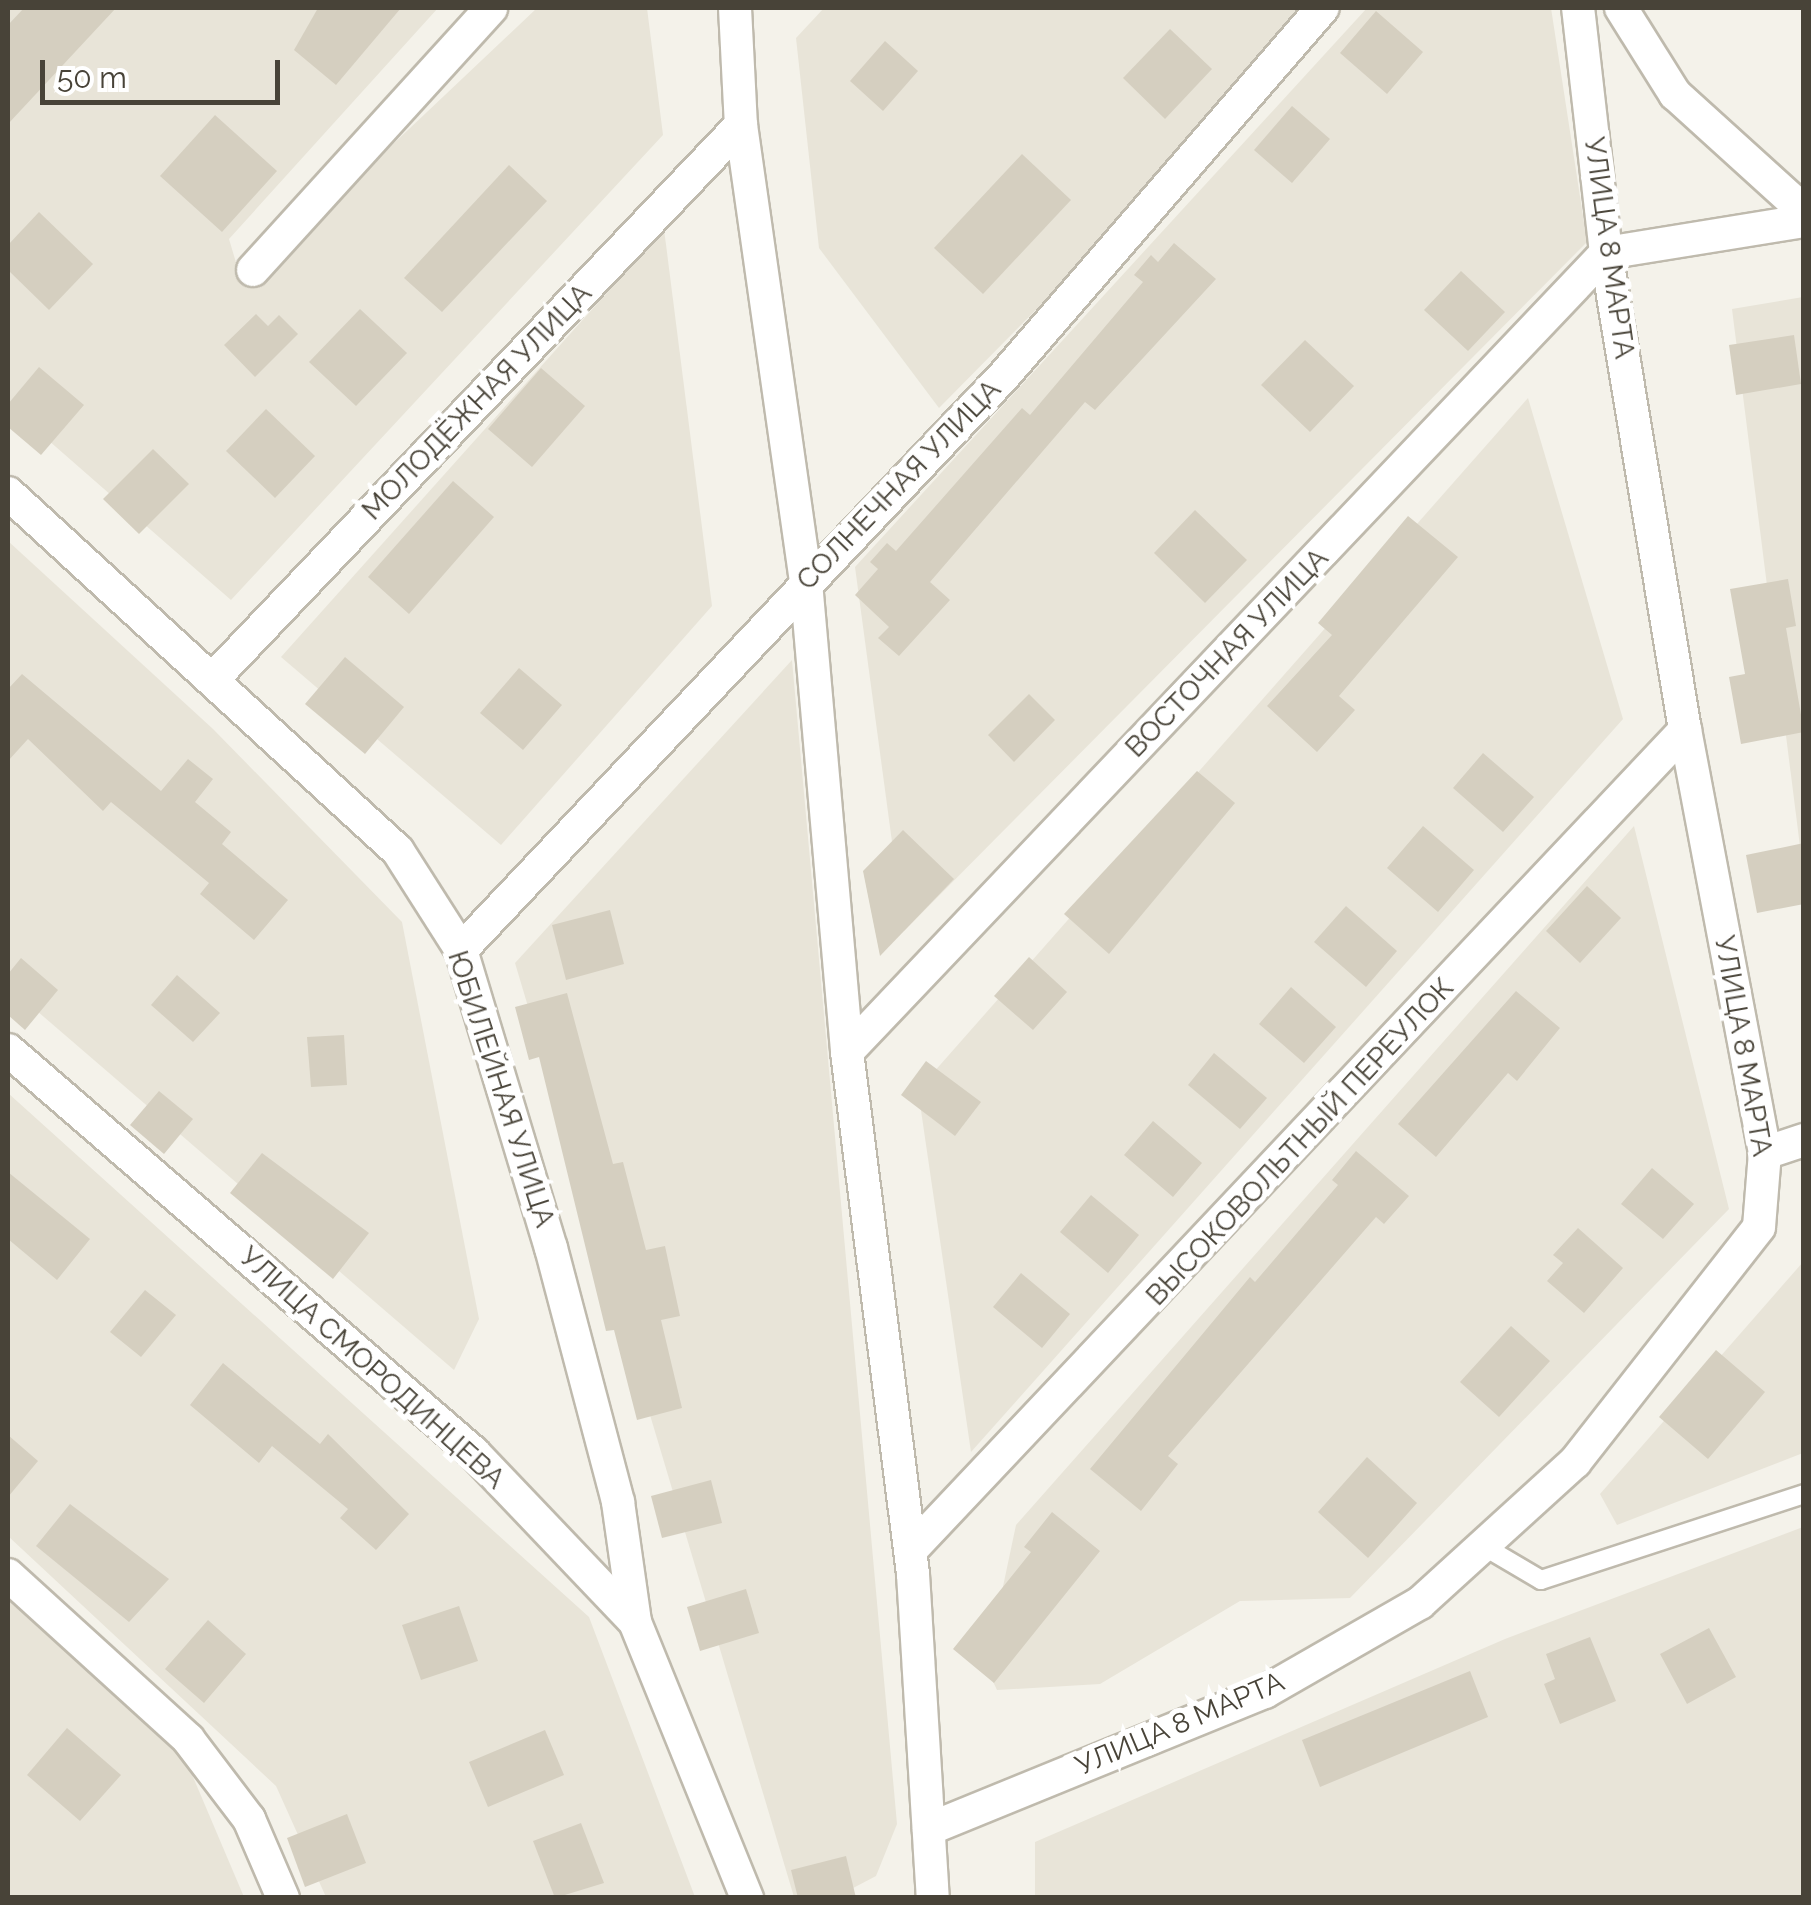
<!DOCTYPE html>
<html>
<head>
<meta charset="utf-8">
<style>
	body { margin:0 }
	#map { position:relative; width:1811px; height:1905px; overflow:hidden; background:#f4f2ea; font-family:Raleway,sans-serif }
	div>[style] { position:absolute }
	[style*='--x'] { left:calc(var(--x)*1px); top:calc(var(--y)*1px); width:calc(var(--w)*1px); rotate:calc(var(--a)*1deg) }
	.residential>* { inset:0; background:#e8e4d8 }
	.building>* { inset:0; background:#d5cfc0 }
	.roads { filter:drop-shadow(2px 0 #bfbaad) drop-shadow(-2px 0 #bfbaad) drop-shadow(0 2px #bfbaad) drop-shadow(0 -2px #bfbaad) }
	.lane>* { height:18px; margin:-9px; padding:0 9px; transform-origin:9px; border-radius:9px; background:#fff }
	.street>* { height:32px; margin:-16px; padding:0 16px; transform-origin:16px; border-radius:16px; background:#fff }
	span { translate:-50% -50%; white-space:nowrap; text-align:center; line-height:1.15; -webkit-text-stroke:10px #fff; paint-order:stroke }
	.street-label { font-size:28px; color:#484338 }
	.frame { position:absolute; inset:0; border:10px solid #484338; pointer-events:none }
	.scale { position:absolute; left:40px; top:60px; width:240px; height:45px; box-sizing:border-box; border:5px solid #484338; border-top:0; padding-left:12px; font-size:30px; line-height:35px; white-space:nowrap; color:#484338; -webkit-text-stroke:8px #fff; paint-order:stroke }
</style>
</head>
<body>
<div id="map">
	<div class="residential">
		<div style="clip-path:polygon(8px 8px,438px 8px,229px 239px,243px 286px,537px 8px,647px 8px,663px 135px,231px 600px,8px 405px)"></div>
		<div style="clip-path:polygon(824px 8px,1322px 8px,1182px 162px,939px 408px,819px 248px,796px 38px)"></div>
		<div style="clip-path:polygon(1367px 8px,1551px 8px,1587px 242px,904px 931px,855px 567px)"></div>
		<div style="clip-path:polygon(664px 229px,712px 606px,501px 845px,281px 657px)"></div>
		<div style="clip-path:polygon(1803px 297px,1803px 870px,1732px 309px)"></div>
		<div style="clip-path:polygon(1528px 398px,1623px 719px,971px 1452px,918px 1090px)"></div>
		<div style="clip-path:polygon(8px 541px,213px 729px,402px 922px,479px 1319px,454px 1370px,8px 986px)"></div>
		<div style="clip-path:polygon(792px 660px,897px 1824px,876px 1876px,836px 1897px,794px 1897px,515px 963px)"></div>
		<div style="clip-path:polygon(1634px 826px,1729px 1209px,1350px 1598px,1240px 1601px,1100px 1684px,997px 1690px,986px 1667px,1016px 1525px)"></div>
		<div style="clip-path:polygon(8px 1093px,589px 1617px,695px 1897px,326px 1897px,276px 1786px,8px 1536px)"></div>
		<div style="clip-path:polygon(1803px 1262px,1803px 1453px,1617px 1525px,1600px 1494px)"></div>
		<div style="clip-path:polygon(1803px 1527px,1803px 1897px,1035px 1898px,1035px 1842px,1505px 1639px)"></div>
		<div style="clip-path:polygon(8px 1598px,182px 1751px,244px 1897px,8px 1897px)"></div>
	</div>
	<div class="building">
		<div style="clip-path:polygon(24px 8px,116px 8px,8px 124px,8px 25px)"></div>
		<div style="clip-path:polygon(318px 8px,401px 8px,336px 85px,294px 50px)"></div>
		<div style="clip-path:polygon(1376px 11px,1423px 52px,1387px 94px,1340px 53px)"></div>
		<div style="clip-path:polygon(1170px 29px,1212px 69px,1165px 119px,1123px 78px)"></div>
		<div style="clip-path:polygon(885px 41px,918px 71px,883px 111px,850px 81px)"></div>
		<div style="clip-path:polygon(1292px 106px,1330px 139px,1292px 183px,1254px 150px)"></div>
		<div style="clip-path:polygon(215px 115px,277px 171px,222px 232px,160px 176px)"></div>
		<div style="clip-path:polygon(1022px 154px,1071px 200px,983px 294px,934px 248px)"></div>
		<div style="clip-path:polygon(509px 165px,547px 201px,442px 312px,404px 278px)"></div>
		<div style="clip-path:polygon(39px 212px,93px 264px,49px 310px,8px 270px,8px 245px)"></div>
		<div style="clip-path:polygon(1174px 243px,1216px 279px,1095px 410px,1085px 402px,930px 582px,950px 600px,899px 656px,878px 638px,889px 627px,855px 595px,878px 569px,870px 562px,887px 543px,896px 551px,1022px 408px,1030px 415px,1143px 282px,1134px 275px,1151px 255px,1158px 262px)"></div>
		<div style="clip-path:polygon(1461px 271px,1505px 312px,1468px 351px,1424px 310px)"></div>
		<div style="clip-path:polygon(360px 309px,407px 353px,356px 406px,309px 362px)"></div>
		<div style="clip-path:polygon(256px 314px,268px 326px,279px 315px,298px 334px,255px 377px,224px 345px)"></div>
		<div style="clip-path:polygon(1794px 335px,1801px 384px,1736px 395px,1729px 345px)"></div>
		<div style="clip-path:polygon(1305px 340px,1354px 386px,1310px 432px,1261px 385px)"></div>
		<div style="clip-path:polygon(39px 367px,84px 405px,41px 455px,8px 427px,8px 404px)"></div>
		<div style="clip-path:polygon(541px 368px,585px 406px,532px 467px,488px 429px)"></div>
		<div style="clip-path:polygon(266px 409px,315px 456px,275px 498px,226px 451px)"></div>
		<div style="clip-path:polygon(153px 449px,189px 484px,139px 534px,103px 499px)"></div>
		<div style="clip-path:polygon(453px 481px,494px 517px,409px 614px,368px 577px)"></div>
		<div style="clip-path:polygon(1195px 510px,1247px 560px,1205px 603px,1154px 553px)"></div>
		<div style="clip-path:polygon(1408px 516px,1458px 557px,1339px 696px,1355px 710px,1317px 752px,1267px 706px,1332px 635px,1318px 623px)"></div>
		<div style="clip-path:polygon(1788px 579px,1796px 626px,1786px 628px,1804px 732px,1741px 744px,1729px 677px,1745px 674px,1730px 589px)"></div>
		<div style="clip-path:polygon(345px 657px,404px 707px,365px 754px,305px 704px)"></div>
		<div style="clip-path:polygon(519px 668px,562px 705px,523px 750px,480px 713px)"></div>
		<div style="clip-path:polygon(22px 674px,161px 791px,188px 759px,213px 779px,195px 802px,231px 832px,222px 844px,288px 900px,254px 940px,200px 894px,209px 883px,111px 802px,103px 811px,28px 739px,8px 761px,8px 689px)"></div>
		<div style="clip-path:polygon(1029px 694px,1055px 720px,1014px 762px,988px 735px)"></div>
		<div style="clip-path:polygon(1483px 753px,1534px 797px,1503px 832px,1453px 788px)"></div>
		<div style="clip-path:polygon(1197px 771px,1235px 803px,1109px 954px,1064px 914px)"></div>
		<div style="clip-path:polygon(1423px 826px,1474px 870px,1438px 912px,1387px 868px)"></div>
		<div style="clip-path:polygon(903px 830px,954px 879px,880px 956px,863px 871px)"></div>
		<div style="clip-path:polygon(1804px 843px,1804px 904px,1757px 913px,1746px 855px)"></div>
		<div style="clip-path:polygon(1587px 886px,1621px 918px,1580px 963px,1546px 931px)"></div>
		<div style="clip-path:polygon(1346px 906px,1397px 951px,1366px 987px,1314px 942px)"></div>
		<div style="clip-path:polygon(610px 910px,624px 964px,566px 980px,552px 925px)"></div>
		<div style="clip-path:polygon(1029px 957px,1067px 992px,1033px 1030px,994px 996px)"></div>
		<div style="clip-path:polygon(21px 958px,58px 990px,25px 1030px,8px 1015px,8px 974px)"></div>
		<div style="clip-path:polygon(177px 975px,220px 1013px,193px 1042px,151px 1005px)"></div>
		<div style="clip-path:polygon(1291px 987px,1336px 1027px,1304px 1063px,1259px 1024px)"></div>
		<div style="clip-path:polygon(1516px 991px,1560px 1028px,1517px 1081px,1508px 1073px,1436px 1157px,1398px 1124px)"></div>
		<div style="clip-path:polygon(567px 993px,613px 1164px,623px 1162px,646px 1250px,665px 1246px,680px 1316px,661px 1320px,682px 1408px,637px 1420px,614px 1330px,606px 1331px,539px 1057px,529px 1060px,515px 1007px)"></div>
		<div style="clip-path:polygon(344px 1035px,347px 1085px,311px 1087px,307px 1037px)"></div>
		<div style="clip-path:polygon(1214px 1053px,1267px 1098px,1240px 1129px,1188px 1085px)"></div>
		<div style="clip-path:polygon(926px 1061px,981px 1102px,955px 1136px,901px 1095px)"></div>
		<div style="clip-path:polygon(159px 1091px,193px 1119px,164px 1154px,130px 1125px)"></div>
		<div style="clip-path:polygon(1153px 1121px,1202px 1163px,1173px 1197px,1124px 1155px)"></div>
		<div style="clip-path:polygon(1356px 1151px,1409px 1196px,1384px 1224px,1376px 1217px,1168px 1456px,1178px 1464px,1141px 1511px,1090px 1469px,1250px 1277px,1255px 1282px,1338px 1185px,1332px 1180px)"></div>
		<div style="clip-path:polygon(262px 1153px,369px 1233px,333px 1279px,230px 1193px)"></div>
		<div style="clip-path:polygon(1652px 1168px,1694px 1204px,1663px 1239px,1621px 1204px)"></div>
		<div style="clip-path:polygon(8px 1172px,90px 1239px,57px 1280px,8px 1239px)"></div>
		<div style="clip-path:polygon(1091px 1195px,1139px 1235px,1108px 1273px,1060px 1232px)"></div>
		<div style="clip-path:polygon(1578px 1228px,1623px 1268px,1584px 1313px,1547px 1281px,1563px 1263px,1553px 1255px)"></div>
		<div style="clip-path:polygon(1021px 1273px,1070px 1314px,1042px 1348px,993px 1307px)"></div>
		<div style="clip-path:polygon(145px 1290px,176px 1315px,141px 1357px,110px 1332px)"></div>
		<div style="clip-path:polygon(1511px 1326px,1550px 1361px,1499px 1417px,1460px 1382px)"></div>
		<div style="clip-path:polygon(1716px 1350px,1765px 1392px,1708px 1459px,1659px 1417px)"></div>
		<div style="clip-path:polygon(223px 1363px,320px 1444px,328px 1434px,409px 1514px,376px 1550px,340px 1518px,348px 1509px,272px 1446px,259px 1463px,190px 1405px)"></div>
		<div style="clip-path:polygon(8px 1435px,38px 1461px,8px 1497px)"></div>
		<div style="clip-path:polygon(1367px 1457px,1417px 1503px,1368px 1558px,1318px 1512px)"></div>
		<div style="clip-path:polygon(711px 1480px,722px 1523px,662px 1538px,651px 1496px)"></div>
		<div style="clip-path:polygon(70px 1504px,169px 1579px,129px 1622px,36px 1546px)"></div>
		<div style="clip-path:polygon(1052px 1512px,1100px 1551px,994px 1683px,953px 1649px,1031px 1552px,1024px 1547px)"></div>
		<div style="clip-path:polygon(746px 1589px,759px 1633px,700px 1651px,687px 1607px)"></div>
		<div style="clip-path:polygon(459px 1606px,478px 1661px,421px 1680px,402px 1625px)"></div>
		<div style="clip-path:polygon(208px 1620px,246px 1654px,204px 1703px,165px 1669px)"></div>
		<div style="clip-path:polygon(1709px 1628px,1736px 1677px,1687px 1704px,1660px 1654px)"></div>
		<div style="clip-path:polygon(1590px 1637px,1616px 1701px,1560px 1724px,1544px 1684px,1555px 1679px,1546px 1654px)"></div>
		<div style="clip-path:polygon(1470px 1671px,1488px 1717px,1320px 1787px,1302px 1740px)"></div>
		<div style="clip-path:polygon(67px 1728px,121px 1775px,80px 1821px,27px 1775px)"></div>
		<div style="clip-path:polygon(545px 1730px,564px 1775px,488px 1807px,469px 1762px)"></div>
		<div style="clip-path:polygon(347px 1814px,366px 1863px,305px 1887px,287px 1838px)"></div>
		<div style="clip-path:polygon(581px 1823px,604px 1883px,555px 1898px,533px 1841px)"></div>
		<div style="clip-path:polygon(846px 1856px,856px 1898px,798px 1898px,791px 1870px)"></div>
	</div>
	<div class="roads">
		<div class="lane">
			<div style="--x:1485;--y:1547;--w:65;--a:30.5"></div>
			<div style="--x:1541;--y:1580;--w:277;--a:-18.1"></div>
		</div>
		<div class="street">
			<div style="--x:735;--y:8;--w:117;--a:87.1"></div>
			<div style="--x:741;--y:125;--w:462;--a:81.9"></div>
			<div style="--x:806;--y:582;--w:472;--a:85"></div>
			<div style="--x:847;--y:1052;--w:526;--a:82.79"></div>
			<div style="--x:913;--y:1574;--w:325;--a:86.5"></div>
			<div style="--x:1621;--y:8;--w:102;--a:57.9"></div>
			<div style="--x:1675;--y:94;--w:174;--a:42.2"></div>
			<div style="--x:1606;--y:253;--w:201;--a:-9.2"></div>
			<div style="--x:253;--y:270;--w:354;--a:-47.7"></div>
			<div style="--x:8;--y:493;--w:529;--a:42.55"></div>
			<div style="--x:398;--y:851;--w:117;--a:57.5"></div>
			<div style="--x:461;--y:950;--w:311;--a:73.2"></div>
			<div style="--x:551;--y:1248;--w:263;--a:75.2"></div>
			<div style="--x:618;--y:1502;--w:121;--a:81.9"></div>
			<div style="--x:214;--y:678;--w:764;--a:-46.38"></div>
			<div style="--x:461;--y:950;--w:787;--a:-46.6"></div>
			<div style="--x:1002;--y:378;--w:490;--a:-49.1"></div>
			<div style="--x:8;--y:1050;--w:616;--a:40.85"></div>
			<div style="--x:474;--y:1453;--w:233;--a:46.4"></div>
			<div style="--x:635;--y:1622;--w:298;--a:67.9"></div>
			<div style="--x:847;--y:1052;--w:1102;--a:-46.47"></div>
			<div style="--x:1765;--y:1153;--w:41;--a:-18.4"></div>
			<div style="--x:911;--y:1550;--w:1128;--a:-46.65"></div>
			<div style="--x:8;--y:1575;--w:244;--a:42.3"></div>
			<div style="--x:188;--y:1739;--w:101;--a:52.7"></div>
			<div style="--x:249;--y:1819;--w:86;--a:66.7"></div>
			<div style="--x:929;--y:1829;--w:363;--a:-22.2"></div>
			<div style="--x:1265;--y:1692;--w:179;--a:-29.9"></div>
			<div style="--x:1420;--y:1603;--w:210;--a:-42.3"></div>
			<div style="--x:1575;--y:1462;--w:298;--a:-51.9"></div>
			<div style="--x:1759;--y:1227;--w:74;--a:-85.4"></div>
			<div style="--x:1765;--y:1153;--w:430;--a:-100.7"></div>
			<div style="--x:1685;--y:730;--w:483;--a:-99.4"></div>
			<div style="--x:1606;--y:253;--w:247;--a:-96.5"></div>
		</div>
	</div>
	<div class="street-label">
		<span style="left:1609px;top:248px;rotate:82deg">УЛИЦА 8 МАРТА</span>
		<span style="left:477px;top:402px;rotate:-46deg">МОЛОДЁЖНАЯ УЛИЦА</span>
		<span style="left:899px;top:485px;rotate:-46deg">СОЛНЕЧНАЯ УЛИЦА</span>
		<span style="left:1227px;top:653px;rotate:-46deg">ВОСТОЧНАЯ УЛИЦА</span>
		<span style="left:1743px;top:1046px;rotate:80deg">УЛИЦА 8 МАРТА</span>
		<span style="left:501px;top:1089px;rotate:72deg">ЮБИЛЕЙНАЯ УЛИЦА</span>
		<span style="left:1300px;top:1142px;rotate:-47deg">ВЫСОКОВОЛЬТНЫЙ ПЕРЕУЛОК</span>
		<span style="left:372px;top:1368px;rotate:42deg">УЛИЦА СМОРОДИНЦЕВА</span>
		<span style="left:1180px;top:1724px;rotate:-23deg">УЛИЦА 8 МАРТА</span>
	</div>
	<div class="frame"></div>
	<div class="scale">50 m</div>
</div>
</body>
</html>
